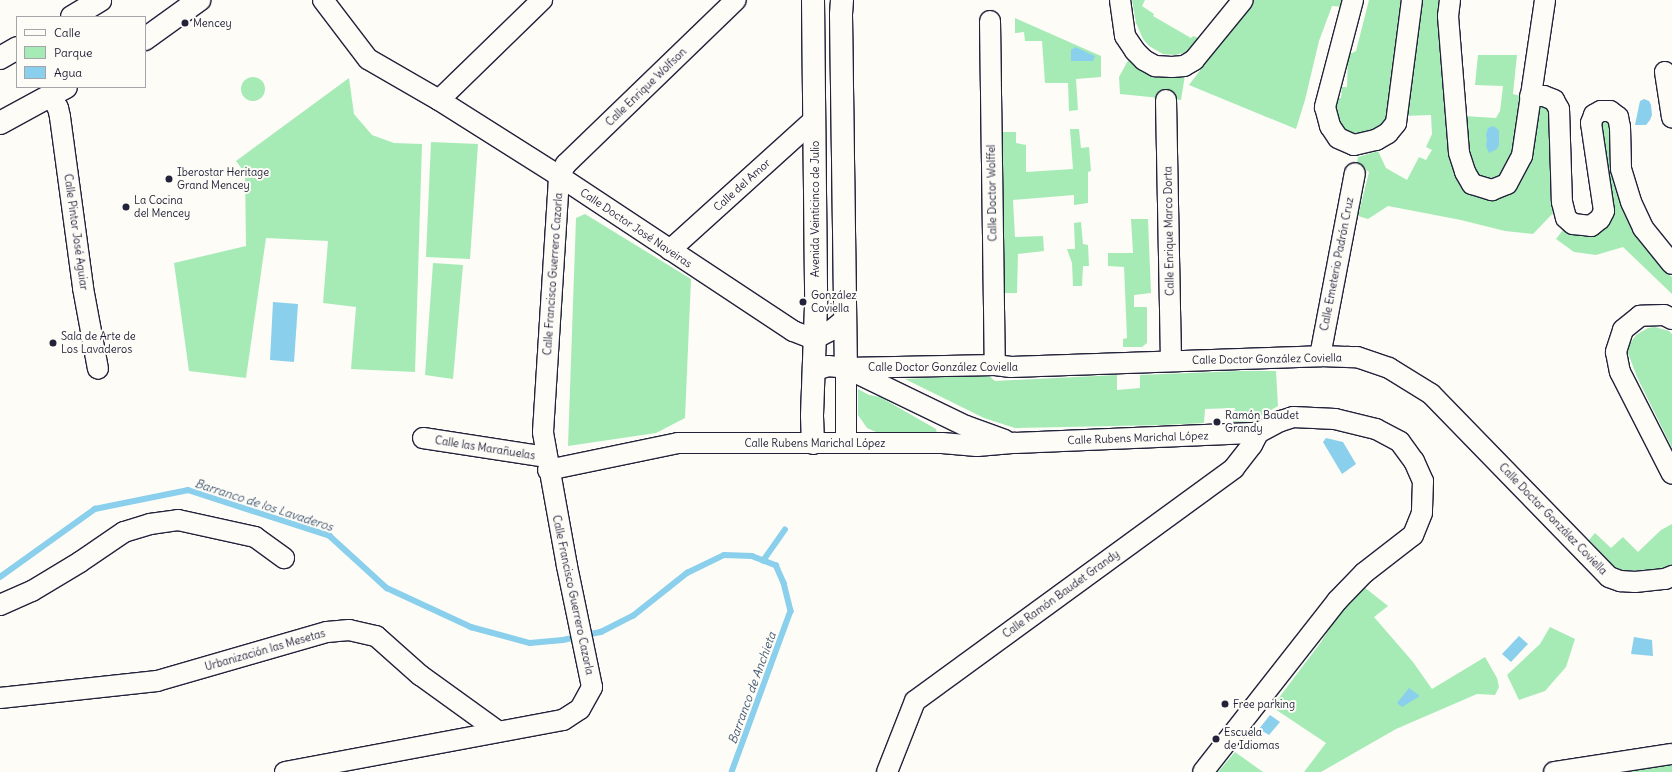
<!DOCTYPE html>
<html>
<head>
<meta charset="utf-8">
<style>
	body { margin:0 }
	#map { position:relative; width:1672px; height:772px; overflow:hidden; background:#fdfcf7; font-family:Delius,sans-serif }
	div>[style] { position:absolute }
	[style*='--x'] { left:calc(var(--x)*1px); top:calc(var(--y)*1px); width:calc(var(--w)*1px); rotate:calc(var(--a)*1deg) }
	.green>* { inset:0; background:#a6ebb6 }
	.round { border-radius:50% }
	.water>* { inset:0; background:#8acfec }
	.stream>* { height:5.5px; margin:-2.75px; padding:0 2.75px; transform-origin:2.75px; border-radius:2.75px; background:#8acfec }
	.roads { filter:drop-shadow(1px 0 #22223b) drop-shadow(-1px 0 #22223b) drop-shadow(0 1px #22223b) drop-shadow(0 -1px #22223b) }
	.street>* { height:20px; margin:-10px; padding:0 10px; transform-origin:10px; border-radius:10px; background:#fdfcf7 }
	.secondary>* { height:22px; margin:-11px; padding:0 11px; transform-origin:11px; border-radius:11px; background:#fdfcf7 }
	.dots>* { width:11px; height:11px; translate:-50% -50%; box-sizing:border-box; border:2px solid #fdfcf7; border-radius:50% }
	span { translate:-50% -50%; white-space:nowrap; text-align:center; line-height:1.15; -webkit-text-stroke:4px #fdfcf7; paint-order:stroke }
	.poi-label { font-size:11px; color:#22223b }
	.left { translate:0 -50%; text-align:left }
	.street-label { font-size:11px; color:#22223b }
	.water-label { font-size:12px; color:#415670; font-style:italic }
	.legend { position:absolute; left:16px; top:16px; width:130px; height:72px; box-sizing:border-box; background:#fdfcf7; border:1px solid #a5a5ac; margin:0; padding:5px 7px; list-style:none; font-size:12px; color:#22223b }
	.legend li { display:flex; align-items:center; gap:8px; height:20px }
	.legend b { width:20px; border:1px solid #a5a5ac }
</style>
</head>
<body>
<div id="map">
	<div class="green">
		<div style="clip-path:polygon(1132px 0,1145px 0,1142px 6px,1154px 14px,1153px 16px,1191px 38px,1193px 36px,1199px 38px,1187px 52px,1175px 55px,1163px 54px,1149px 46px,1143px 39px,1136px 23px)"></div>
		<div style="clip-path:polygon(1253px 0,1346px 0,1344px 7px,1332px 6px,1319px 41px,1305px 100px,1296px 129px,1189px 85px)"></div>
		<div style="clip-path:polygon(1369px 0,1401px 0,1388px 127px,1363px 137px,1339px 130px,1332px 97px,1341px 98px,1342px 87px,1347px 87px,1348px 55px,1356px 51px)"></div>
		<div style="clip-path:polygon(1417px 0,1446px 0,1460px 170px,1494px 193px,1538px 106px,1551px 104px,1558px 208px,1533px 234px,1505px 231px,1461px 220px,1388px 206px,1368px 219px,1358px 216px,1369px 172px,1357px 163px,1358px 157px,1378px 151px,1386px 168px,1407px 180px,1419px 157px,1426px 160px,1432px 150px,1426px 147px,1432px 134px,1431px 115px,1404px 116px)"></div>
		<div style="clip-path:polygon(1015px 18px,1101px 56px,1101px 77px,1076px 79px,1078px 110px,1069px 111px,1068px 83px,1045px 83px,1042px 41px,1025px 41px,1024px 32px,1015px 33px)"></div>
		<div style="clip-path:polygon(1131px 55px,1185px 75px,1181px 100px,1120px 94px,1119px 77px)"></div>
		<div style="clip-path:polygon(1478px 55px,1517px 55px,1513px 94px,1521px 96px,1509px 169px,1500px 177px,1490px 180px,1481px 179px,1473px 171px,1463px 116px,1496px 118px,1500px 111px,1503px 86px,1475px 85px)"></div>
		<div class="round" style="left:241px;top:77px;width:24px;height:24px"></div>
		<div style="clip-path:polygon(349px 78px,354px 114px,372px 135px,394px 143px,422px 144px,415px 372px,351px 369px,356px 307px,323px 303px,328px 241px,266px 238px,246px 378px,189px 371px,174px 263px,246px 246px,245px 173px,236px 161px)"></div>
		<div style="clip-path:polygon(1604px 120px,1610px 121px,1649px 250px,1662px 269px,1672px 277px,1672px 294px,1623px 247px,1596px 255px,1574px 252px,1556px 239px,1565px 227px,1596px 227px,1597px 126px)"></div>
		<div style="clip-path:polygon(1070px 129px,1079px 129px,1081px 148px,1089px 147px,1091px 171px,1088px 172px,1088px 203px,1074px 205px,1074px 195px,1013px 200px,1015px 237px,1043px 236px,1044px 251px,1018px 254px,1017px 293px,1005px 293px,1002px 132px,1016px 132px,1016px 143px,1026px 145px,1026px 172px,1073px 169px)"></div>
		<div style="clip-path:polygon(431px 142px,478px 144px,470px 259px,426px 257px)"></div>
		<div style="clip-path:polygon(585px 214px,691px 279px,685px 418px,656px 433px,568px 446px,576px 218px)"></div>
		<div style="clip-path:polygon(1131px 219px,1148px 219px,1151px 293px,1134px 295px,1134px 307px,1147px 307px,1147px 343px,1142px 347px,1123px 347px,1123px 339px,1127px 338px,1124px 267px,1108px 266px,1108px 253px,1133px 253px)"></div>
		<div style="clip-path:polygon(1081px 222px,1083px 244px,1088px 245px,1089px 266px,1083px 266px,1082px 286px,1073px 286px,1072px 263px,1067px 249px,1075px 249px,1074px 223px)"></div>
		<div style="clip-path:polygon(433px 263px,463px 265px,453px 379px,425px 375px)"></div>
		<div style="clip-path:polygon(1655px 327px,1669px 331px,1672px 334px,1672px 448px,1637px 377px,1628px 353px,1629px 345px,1636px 335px,1648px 328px)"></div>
		<div style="clip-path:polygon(1241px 371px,1276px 371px,1278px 406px,1252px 421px,1233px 422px,1235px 408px,1205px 409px,1204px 423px,1162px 425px,1015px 428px,984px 418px,905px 379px,988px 375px,995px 381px,1117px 375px,1117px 390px,1140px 388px,1140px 375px)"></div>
		<div style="clip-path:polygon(858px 389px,869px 395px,880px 397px,936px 429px,937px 434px,876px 432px,867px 428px,858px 415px)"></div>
		<div style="clip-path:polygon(1672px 524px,1672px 565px,1666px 568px,1629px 571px,1621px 570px,1615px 567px,1589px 540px,1595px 533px,1611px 548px,1623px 537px,1638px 552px,1661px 530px)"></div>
		<div style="clip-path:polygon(1364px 587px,1388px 606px,1374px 617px,1413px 662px,1432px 689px,1485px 657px,1497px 678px,1499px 687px,1495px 695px,1477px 694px,1396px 729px,1321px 772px,1304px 772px,1326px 743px,1272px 707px,1321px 642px,1343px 607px)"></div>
		<div style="clip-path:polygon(1550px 627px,1575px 639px,1566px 667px,1545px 691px,1519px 700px,1507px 675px,1540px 644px)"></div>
		<div style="clip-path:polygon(1235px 752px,1263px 772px,1218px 772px)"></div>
		<div style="clip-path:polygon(1672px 763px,1672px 772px,1603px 772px)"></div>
	</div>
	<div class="water">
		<div style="clip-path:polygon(1075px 47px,1095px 56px,1093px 61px,1071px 61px,1071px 50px)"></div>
		<div style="clip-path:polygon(1644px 99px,1649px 101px,1651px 105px,1652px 115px,1650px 120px,1646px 125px,1635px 125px,1640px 101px)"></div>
		<div style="clip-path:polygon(1493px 126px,1499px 130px,1499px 145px,1497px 149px,1489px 153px,1486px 146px,1487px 140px,1486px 135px,1488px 128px)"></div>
		<div style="clip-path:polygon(273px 302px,298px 304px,294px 362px,270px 360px)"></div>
		<div style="clip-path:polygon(1326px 438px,1343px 442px,1356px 464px,1342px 474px,1323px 442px)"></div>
		<div style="clip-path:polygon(1519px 636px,1528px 644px,1511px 662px,1502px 654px)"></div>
		<div style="clip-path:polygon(1634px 637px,1652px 640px,1653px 656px,1631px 654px)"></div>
		<div style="clip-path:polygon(1409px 688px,1420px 696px,1402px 707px,1397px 703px)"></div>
		<div style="clip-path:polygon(1270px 715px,1280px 722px,1269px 735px,1259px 729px)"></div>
	</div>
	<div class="stream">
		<div style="--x:763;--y:561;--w:38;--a:-55"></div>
		<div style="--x:0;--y:577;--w:117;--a:-35.6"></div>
		<div style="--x:95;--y:509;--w:95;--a:-11.5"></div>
		<div style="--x:188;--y:490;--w:149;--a:17.9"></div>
		<div style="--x:330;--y:536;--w:77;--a:42.4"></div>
		<div style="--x:387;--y:588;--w:93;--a:24.9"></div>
		<div style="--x:471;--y:627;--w:61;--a:15.2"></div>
		<div style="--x:530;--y:643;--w:33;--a:-5"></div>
		<div style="--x:563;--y:640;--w:39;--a:-12"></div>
		<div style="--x:601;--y:632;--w:36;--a:-27"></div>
		<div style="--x:633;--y:616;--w:69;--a:-38.5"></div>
		<div style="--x:687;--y:573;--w:41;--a:-25.9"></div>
		<div style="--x:724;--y:555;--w:28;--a:2"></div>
		<div style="--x:752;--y:556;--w:26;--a:21"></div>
		<div style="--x:776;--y:565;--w:20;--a:66"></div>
		<div style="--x:784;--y:583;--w:29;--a:76"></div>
		<div style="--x:791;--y:611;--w:171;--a:110.1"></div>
	</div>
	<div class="roads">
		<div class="street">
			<div style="--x:323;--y:0;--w:74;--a:52.7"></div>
			<div style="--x:368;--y:59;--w:82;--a:30"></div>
			<div style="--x:439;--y:100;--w:142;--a:32.3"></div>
			<div style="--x:559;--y:176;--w:281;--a:33.5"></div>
			<div style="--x:793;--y:331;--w:22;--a:21"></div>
			<div style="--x:814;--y:339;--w:20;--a:-27"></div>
			<div style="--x:832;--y:330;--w:17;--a:-40"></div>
			<div style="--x:1120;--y:0;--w:36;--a:82"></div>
			<div style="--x:1125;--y:36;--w:18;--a:56"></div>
			<div style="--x:1135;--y:51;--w:13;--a:45"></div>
			<div style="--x:1144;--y:60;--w:13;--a:29"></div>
			<div style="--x:1155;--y:66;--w:17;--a:3"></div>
			<div style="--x:1172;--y:67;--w:12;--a:-5"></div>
			<div style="--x:1184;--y:66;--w:12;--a:-31"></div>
			<div style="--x:1194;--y:60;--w:77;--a:-50.8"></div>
			<div style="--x:1353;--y:0;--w:111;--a:104.7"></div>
			<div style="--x:1325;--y:107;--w:20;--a:75"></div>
			<div style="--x:1330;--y:126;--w:14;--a:56"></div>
			<div style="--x:1338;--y:138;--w:17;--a:24"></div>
			<div style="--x:1354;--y:145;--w:23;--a:-13"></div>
			<div style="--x:1376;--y:140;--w:14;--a:-30"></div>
			<div style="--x:1388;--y:133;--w:13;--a:-51"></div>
			<div style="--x:1396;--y:123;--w:124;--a:-82.6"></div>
			<div style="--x:1450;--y:0;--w:16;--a:97"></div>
			<div style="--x:1448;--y:16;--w:137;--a:85.4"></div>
			<div style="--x:1459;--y:153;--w:20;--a:72"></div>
			<div style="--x:1465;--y:172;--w:14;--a:60"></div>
			<div style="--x:1472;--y:184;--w:21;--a:17"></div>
			<div style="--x:1492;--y:190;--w:16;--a:-22"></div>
			<div style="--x:1507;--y:184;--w:32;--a:-62"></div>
			<div style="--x:1522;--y:156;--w:158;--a:-81.6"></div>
			<div style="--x:990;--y:21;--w:344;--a:89.2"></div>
			<div style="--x:1665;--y:72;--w:46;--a:81.2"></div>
			<div style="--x:50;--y:96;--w:14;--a:56"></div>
			<div style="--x:58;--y:108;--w:9;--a:77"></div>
			<div style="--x:60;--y:117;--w:173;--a:82.3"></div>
			<div style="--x:83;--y:288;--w:82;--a:79.5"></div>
			<div style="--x:1530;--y:96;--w:14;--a:0"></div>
			<div style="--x:1544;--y:96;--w:11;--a:22"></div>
			<div style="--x:1554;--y:100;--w:10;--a:61"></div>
			<div style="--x:1559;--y:109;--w:93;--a:88.2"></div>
			<div style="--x:1562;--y:202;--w:16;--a:76"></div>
			<div style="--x:1566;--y:218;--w:9;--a:41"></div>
			<div style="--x:1573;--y:224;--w:18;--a:6"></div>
			<div style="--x:1591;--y:226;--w:11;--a:-38"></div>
			<div style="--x:1600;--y:219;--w:9;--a:-63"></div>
			<div style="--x:1604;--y:211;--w:89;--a:-98.4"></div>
			<div style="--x:1591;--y:123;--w:9;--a:-69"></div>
			<div style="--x:1594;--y:115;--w:8;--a:-30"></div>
			<div style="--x:1601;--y:111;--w:9;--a:0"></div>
			<div style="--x:1610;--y:111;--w:10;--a:37"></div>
			<div style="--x:1618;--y:117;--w:10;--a:79"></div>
			<div style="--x:1620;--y:127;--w:42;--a:88.6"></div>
			<div style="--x:1621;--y:169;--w:34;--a:73"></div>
			<div style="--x:1631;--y:202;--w:29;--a:65"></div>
			<div style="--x:1643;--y:228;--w:46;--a:51.1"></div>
			<div style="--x:439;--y:100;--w:144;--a:-44.2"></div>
			<div style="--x:1166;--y:100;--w:261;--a:88.9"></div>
			<div style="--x:670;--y:250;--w:195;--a:-42.1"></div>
			<div style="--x:1672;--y:319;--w:9;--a:-153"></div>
			<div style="--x:1664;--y:315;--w:24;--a:178"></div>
			<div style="--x:1640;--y:316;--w:22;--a:141"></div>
			<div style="--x:1623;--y:330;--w:23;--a:108"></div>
			<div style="--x:1616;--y:352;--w:20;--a:79"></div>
			<div style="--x:1620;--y:372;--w:114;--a:63"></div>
			<div style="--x:1320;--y:356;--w:186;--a:-79.2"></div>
			<div style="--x:846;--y:368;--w:149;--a:-1.2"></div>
			<div style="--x:995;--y:365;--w:16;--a:7"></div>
			<div style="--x:1011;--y:367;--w:309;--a:-2"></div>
			<div style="--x:1320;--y:356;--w:37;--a:2"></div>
			<div style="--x:1357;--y:357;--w:34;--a:19"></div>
			<div style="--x:1389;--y:368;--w:49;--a:31.8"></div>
			<div style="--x:1431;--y:394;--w:255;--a:45.8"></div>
			<div style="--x:1609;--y:577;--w:12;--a:20"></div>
			<div style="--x:1620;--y:581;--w:15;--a:4"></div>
			<div style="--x:1635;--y:582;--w:30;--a:-6"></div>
			<div style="--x:1665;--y:579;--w:8;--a:-23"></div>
			<div style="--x:846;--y:368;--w:74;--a:90"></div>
			<div style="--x:813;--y:371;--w:16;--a:-18"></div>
			<div style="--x:828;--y:366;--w:18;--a:6"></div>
			<div style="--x:846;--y:368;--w:133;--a:25.8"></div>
			<div style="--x:966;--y:426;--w:41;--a:19.7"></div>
			<div style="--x:423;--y:438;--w:124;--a:8.8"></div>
			<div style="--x:548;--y:470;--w:133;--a:-11.7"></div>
			<div style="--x:678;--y:443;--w:264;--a:0"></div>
			<div style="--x:942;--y:443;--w:35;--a:5"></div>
			<div style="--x:977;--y:446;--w:38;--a:-5"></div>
			<div style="--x:1015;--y:443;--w:243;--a:-2.4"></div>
			<div style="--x:1258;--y:433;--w:26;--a:-28"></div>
			<div style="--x:1281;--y:421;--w:13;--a:-18"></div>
			<div style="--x:1293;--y:417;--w:42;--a:2.7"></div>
			<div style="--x:1335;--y:419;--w:42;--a:13.7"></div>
			<div style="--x:1376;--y:429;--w:27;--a:28"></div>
			<div style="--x:1400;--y:442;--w:24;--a:54"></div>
			<div style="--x:1414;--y:461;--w:22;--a:66"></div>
			<div style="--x:1423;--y:481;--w:32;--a:92"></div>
			<div style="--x:1422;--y:513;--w:24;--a:112"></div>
			<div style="--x:1413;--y:535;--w:62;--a:142.2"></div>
			<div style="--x:1364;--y:573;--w:39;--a:134"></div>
			<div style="--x:1337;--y:601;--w:217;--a:128.1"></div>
			<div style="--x:0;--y:605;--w:35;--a:-24"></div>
			<div style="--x:32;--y:591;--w:56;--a:-31.1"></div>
			<div style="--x:80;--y:562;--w:53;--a:-34.3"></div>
			<div style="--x:124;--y:532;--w:27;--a:-17"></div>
			<div style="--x:150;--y:524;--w:28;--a:-8"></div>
			<div style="--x:178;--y:520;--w:79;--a:12.4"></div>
			<div style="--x:255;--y:537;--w:36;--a:36"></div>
			<div style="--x:0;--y:698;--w:158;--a:-6.2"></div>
			<div style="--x:157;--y:681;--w:177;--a:-16.1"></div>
			<div style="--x:327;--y:632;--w:22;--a:-5"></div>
			<div style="--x:349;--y:630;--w:28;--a:13"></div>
			<div style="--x:376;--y:636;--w:59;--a:41.6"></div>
			<div style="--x:420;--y:675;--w:97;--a:35.8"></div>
			<div style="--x:285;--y:772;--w:283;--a:-10.6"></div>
			<div style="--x:563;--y:720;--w:20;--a:-33"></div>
			<div style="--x:580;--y:709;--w:25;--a:-61"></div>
			<div style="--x:592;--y:687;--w:124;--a:-101.7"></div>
			<div style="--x:567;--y:566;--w:136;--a:-100.2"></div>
			<div style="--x:543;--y:432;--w:256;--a:-86.4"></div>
			<div style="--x:559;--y:176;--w:14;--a:-60"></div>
			<div style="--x:566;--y:164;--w:236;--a:-44"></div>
			<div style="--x:887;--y:772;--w:76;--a:-68.5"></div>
			<div style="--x:915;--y:701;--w:395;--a:-36.1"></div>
			<div style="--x:1234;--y:468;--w:29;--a:-52"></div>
			<div style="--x:1252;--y:445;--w:13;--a:-63"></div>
			<div style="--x:1554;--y:772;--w:119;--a:-8.7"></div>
		</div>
		<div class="secondary">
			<div style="--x:813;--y:0;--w:306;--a:89.4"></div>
			<div style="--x:816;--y:306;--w:110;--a:92.1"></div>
			<div style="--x:812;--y:416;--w:27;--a:88"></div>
			<div style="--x:842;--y:0;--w:15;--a:94"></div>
			<div style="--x:841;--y:15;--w:353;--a:89.2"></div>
			<div style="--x:72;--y:17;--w:33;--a:-31"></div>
			<div style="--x:145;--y:39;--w:67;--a:-35.8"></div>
			<div style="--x:0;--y:58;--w:20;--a:-30"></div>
			<div style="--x:0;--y:123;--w:75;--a:-28.6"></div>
		</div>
	</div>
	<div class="dots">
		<div style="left:185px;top:23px;background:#22223b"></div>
		<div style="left:169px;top:179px;background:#22223b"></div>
		<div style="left:126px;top:207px;background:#22223b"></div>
		<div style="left:803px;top:302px;background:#22223b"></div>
		<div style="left:53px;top:343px;background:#22223b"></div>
		<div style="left:1217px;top:422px;background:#22223b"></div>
		<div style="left:1225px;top:704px;background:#22223b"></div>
		<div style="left:1216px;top:739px;background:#22223b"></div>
	</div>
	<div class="poi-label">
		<span class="left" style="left:193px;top:23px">Mencey</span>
		<span class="left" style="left:177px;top:179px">Iberostar Heritage<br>Grand Mencey</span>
		<span class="left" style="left:134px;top:207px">La Cocina<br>del Mencey</span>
		<span class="left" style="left:811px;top:302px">González<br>Coviella</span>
		<span class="left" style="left:61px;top:343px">Sala de Arte de<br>Los Lavaderos</span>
		<span class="left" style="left:1225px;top:422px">Ramón Baudet<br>Grandy</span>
		<span class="left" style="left:1233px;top:704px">Free parking</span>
		<span class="left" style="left:1224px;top:739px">Escuela<br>de Idiomas</span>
	</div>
	<div class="street-label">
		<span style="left:646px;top:87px;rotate:-44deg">Calle Enrique Wolfson</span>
		<span style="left:742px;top:185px;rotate:-42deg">Calle del Amor</span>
		<span style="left:992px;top:193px;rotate:-91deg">Calle Doctor Wolffel</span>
		<span style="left:815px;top:209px;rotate:-90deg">Avenida Veinticinco de Julio</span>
		<span style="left:636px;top:228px;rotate:34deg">Calle Doctor José Naveiras</span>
		<span style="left:1169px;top:231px;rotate:-91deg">Calle Enrique Marco Dorta</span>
		<span style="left:76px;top:232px;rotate:82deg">Calle Pintor José Aguiar</span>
		<span style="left:1337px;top:264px;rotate:-79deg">Calle Emeterio Padrón Cruz</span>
		<span style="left:553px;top:274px;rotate:-86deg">Calle Francisco Guerrero Cazorla</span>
		<span style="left:1267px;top:359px;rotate:-1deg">Calle Doctor González Coviella</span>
		<span style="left:943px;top:367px">Calle Doctor González Coviella</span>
		<span style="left:1138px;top:438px;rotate:-2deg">Calle Rubens Marichal López</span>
		<span style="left:815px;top:443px">Calle Rubens Marichal López</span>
		<span style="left:485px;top:448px;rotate:9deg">Calle las Marañuelas</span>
		<span style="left:1553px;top:519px;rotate:46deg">Calle Doctor González Coviella</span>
		<span style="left:1061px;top:594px;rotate:-36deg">Calle Ramón Baudet Grandy</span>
		<span style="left:573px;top:595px;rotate:78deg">Calle Francisco Guerrero Cazorla</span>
		<span style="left:265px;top:650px;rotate:-16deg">Urbanización las Mesetas</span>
	</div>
	<div class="water-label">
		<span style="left:264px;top:505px;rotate:18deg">Barranco de los Lavaderos</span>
		<span style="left:752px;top:688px;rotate:-70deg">Barranco de Anchieta</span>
	</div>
	<ul class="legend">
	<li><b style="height:5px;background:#fdfcf7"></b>Calle</li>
	<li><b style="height:11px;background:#a6ebb6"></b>Parque</li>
	<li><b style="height:11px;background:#8acfec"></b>Agua</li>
	</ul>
</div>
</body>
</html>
